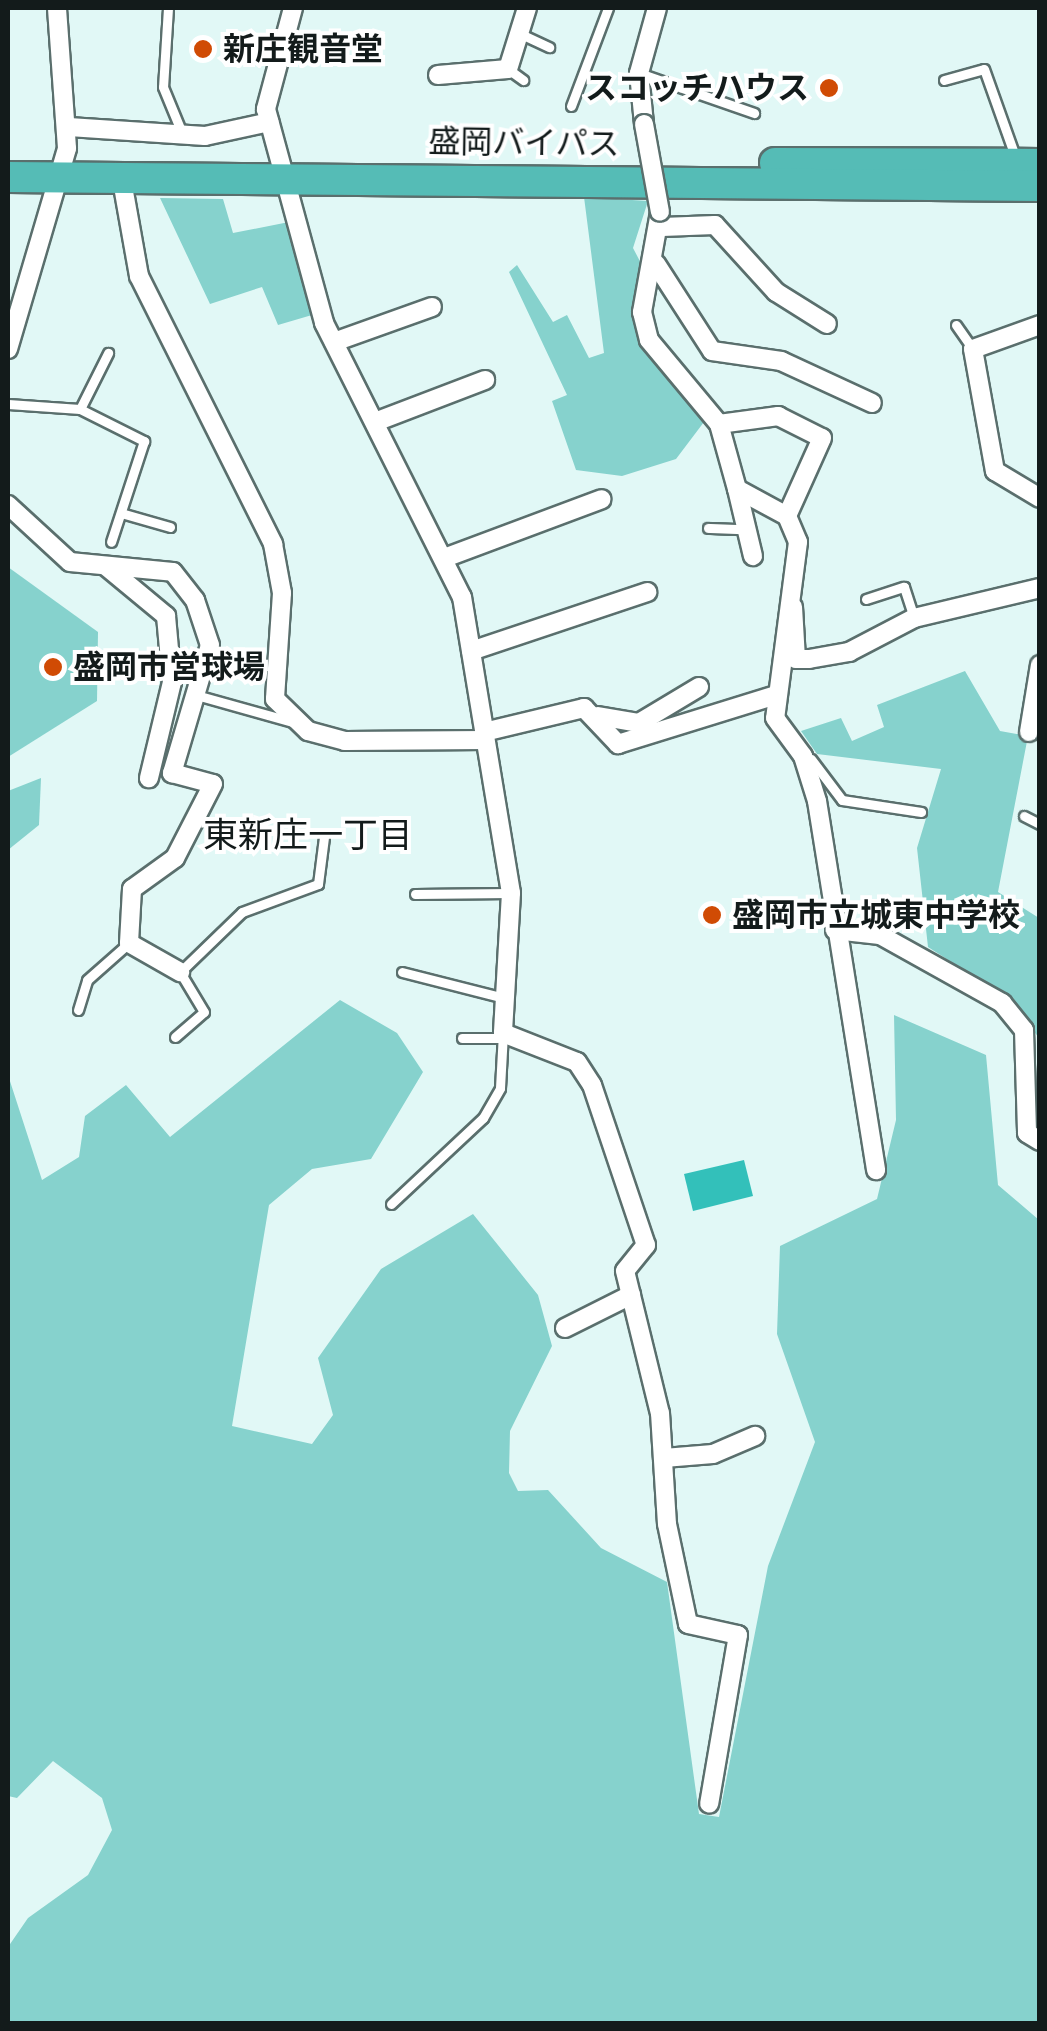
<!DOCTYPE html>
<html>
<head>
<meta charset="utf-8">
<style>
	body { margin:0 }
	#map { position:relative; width:1047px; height:2031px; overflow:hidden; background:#e1f8f6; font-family:"Zilla Slab","Noto Sans JP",serif }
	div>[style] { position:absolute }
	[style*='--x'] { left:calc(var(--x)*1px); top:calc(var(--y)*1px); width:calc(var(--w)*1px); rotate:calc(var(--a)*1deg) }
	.green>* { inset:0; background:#86d2cd }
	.water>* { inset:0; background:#33c0ba }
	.roads { filter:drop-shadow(2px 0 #5a6f6d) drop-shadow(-2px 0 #5a6f6d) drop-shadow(0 2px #5a6f6d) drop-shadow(0 -2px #5a6f6d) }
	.lane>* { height:9px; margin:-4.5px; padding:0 4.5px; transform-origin:4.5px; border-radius:4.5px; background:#fff }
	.street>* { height:18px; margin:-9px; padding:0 9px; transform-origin:9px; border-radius:9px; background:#fff }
	.highway>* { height:30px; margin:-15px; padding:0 15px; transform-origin:15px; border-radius:15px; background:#55bcb6 }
	.bridges { filter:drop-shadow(2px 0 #5a6f6d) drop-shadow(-2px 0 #5a6f6d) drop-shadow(0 2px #5a6f6d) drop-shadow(0 -2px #5a6f6d) }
	.street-bridge>* { height:18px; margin:-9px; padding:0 9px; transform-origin:9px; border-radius:9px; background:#fff }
	.dots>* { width:28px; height:28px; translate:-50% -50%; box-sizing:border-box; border:5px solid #fff; border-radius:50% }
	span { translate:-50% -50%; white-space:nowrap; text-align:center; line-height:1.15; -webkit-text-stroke:8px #fff; paint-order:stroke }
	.poi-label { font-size:32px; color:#131b1b; font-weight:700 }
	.left { translate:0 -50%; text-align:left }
	.right { translate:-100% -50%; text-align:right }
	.street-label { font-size:32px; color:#131b1b }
	.neighbourhood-label { font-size:35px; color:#131b1b }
	.frame { position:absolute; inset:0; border:10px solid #131b1b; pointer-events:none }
</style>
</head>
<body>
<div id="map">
	<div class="green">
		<div style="clip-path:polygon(584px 197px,648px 201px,633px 248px,644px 269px,648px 352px,707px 418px,676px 459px,622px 476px,576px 470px,552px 401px,567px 395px,509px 272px,517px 265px,553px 322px,567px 315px,589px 358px,604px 353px)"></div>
		<div style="clip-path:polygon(160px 198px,223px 199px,233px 233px,289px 222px,312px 315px,278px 325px,262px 287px,210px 304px)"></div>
		<div style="clip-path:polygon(8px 567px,98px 632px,97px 701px,8px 757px)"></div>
		<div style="clip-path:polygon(965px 671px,1000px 731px,1028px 736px,998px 892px,1039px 918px,1039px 1038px,1009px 999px,928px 947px,917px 848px,941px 769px,817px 754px,801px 731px,841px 718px,852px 741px,884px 727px,877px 705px)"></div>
		<div style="clip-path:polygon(41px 778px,39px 825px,8px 850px,8px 791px)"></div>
		<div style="clip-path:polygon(340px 1000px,397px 1033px,423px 1072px,371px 1159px,312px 1169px,269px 1205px,232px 1426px,312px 1444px,333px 1415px,318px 1358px,381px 1269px,473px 1214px,538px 1295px,552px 1346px,510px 1431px,509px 1473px,518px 1491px,548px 1490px,601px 1548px,667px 1582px,699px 1814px,719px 1817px,768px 1566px,815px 1442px,777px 1334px,780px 1246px,877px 1199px,896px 1120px,894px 1015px,986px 1055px,998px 1185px,1039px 1220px,1039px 2023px,8px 2023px,8px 1947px,28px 1918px,88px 1875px,112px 1830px,102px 1798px,53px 1761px,17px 1798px,8px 1796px,8px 1075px,42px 1180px,79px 1157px,85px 1116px,126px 1085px,170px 1137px)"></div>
	</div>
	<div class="water">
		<div style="clip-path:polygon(744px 1160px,753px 1196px,693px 1211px,684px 1174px)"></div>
	</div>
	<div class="roads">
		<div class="lane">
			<div style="--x:168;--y:8;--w:79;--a:93.6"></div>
			<div style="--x:163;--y:87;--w:50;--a:67.6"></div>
			<div style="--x:523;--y:35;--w:29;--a:25"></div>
			<div style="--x:508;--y:69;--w:19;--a:36"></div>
			<div style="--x:639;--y:73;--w:122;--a:19.2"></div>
			<div style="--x:944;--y:80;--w:41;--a:-15.4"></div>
			<div style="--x:984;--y:69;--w:92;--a:70.4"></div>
			<div style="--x:571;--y:106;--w:105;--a:-69.3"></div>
			<div style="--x:956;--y:325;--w:29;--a:55"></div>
			<div style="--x:8;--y:404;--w:72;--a:4"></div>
			<div style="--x:80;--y:409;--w:72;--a:26.6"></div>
			<div style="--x:144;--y:441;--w:106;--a:108.1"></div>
			<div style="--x:80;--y:409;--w:63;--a:-63.4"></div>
			<div style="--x:121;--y:513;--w:51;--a:15.9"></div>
			<div style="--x:708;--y:528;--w:37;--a:2"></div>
			<div style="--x:866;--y:599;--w:40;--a:-18"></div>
			<div style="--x:904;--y:587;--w:33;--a:72"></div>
			<div style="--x:196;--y:695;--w:101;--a:15.6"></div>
			<div style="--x:811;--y:759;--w:51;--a:52.9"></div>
			<div style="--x:842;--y:800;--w:80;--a:8.6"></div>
			<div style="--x:1024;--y:816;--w:18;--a:27"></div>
			<div style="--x:415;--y:894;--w:96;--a:-0.6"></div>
			<div style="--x:402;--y:972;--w:101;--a:14.3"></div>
			<div style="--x:78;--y:1010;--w:31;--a:-73"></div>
			<div style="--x:87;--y:980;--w:56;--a:-41.4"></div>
			<div style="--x:175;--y:1037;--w:38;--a:-41"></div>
			<div style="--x:204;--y:1012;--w:47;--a:-121"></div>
			<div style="--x:180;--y:972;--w:86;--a:-44.1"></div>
			<div style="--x:242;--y:912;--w:81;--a:-20.2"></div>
			<div style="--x:318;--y:884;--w:47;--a:-82.7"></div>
			<div style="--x:462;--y:1038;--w:41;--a:0"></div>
			<div style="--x:391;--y:1204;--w:126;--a:-43.1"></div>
			<div style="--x:483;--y:1118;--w:34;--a:-60"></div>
			<div style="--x:500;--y:1088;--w:55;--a:-86.9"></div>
		</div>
		<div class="street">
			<div style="--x:293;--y:8;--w:105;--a:105"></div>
			<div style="--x:266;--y:109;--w:222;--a:74.8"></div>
			<div style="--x:324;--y:323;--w:307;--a:63.3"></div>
			<div style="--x:462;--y:597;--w:300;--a:80.6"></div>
			<div style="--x:511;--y:893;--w:140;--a:93.3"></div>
			<div style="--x:503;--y:1033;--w:79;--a:21.4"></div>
			<div style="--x:577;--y:1062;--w:27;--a:57"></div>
			<div style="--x:592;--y:1085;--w:169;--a:71.4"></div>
			<div style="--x:646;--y:1245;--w:33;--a:129"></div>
			<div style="--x:625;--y:1271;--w:146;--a:76.2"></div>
			<div style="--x:660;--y:1413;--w:111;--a:86.4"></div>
			<div style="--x:667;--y:1524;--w:102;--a:78.1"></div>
			<div style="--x:688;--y:1624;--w:51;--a:12.4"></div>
			<div style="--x:738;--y:1635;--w:171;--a:99.7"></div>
			<div style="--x:438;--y:75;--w:70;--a:-4.9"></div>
			<div style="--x:508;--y:69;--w:64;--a:-72.7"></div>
			<div style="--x:644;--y:124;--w:51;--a:-95.6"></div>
			<div style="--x:639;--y:73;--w:67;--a:-74.5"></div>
			<div style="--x:69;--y:127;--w:136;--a:3.8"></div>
			<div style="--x:205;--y:136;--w:66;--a:-12.2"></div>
			<div style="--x:121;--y:175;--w:103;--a:79.9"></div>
			<div style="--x:139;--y:276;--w:300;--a:63.4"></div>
			<div style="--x:273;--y:544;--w:50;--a:79.6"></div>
			<div style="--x:282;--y:593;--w:106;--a:93.8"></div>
			<div style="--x:275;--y:699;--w:46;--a:44.1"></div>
			<div style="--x:308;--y:731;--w:38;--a:15"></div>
			<div style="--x:345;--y:741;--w:140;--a:-0.4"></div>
			<div style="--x:660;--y:212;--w:102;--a:100.2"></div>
			<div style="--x:642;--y:312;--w:29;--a:76"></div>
			<div style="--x:649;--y:340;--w:109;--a:50.2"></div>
			<div style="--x:719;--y:424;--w:67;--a:74.5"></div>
			<div style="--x:737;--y:489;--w:57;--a:28.4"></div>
			<div style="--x:787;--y:516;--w:28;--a:67"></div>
			<div style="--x:798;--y:542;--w:177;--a:97.4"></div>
			<div style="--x:775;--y:718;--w:47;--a:53.6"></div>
			<div style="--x:803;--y:756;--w:47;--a:72.7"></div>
			<div style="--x:817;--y:801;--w:374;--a:80.9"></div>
			<div style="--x:662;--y:227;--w:53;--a:-2.2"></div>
			<div style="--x:715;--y:225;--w:91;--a:47.7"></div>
			<div style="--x:776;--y:292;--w:60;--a:32.1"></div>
			<div style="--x:656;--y:264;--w:103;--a:57.2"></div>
			<div style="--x:712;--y:351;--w:70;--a:8.2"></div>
			<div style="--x:781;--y:361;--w:100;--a:24.8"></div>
			<div style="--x:1040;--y:325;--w:71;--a:160.3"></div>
			<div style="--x:973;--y:349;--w:124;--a:79.8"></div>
			<div style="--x:995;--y:471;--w:52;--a:31"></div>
			<div style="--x:334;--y:342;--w:104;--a:-19.7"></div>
			<div style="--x:8;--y:349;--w:209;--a:-73.6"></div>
			<div style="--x:67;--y:148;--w:140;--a:-94.1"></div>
			<div style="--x:375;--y:422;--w:118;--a:-20.9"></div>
			<div style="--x:719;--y:424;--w:60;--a:-7.7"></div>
			<div style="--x:778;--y:416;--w:49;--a:26.6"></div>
			<div style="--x:822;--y:438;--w:85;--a:114.2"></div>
			<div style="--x:737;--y:489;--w:69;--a:76.6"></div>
			<div style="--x:8;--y:505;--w:84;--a:42.6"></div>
			<div style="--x:70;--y:562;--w:103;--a:5.5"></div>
			<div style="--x:173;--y:572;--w:36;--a:52"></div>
			<div style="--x:195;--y:600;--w:47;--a:71.6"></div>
			<div style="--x:210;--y:645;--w:134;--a:106.5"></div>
			<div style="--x:172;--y:773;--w:42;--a:15"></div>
			<div style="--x:213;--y:784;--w:83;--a:117.2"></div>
			<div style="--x:175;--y:858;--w:53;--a:144.2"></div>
			<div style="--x:132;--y:889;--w:54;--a:93.2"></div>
			<div style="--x:129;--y:943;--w:59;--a:29.6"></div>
			<div style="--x:447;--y:557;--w:165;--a:-20.5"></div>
			<div style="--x:107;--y:567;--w:77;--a:39.7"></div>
			<div style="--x:166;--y:616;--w:66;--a:84.8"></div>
			<div style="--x:172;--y:682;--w:99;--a:103.5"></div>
			<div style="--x:793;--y:607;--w:52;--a:86.7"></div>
			<div style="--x:796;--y:659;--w:13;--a:0"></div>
			<div style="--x:809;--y:659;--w:41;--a:-9.9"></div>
			<div style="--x:849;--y:652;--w:73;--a:-27.6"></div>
			<div style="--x:914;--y:618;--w:130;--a:-13.4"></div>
			<div style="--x:471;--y:651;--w:186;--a:-18.5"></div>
			<div style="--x:598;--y:716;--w:42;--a:9.7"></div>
			<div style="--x:639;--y:723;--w:70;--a:-31"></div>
			<div style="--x:484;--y:732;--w:103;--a:-13.5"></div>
			<div style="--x:584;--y:708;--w:50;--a:46.6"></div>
			<div style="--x:618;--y:744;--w:162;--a:-17.2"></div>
			<div style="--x:1029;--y:732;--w:68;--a:-80.7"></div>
			<div style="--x:835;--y:930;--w:45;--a:6.3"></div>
			<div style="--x:880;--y:935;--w:140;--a:29.1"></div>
			<div style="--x:1002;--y:1003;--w:35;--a:51"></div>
			<div style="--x:1024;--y:1030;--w:103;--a:88.3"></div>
			<div style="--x:1027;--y:1133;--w:15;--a:32"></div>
			<div style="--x:565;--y:1328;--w:74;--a:-26.6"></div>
			<div style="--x:664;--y:1458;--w:49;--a:-4.7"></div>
			<div style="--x:713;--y:1454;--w:46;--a:-23.2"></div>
		</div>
		<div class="highway">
			<div style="--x:775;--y:163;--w:265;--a:0.2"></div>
			<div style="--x:8;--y:177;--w:1032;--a:0.5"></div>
		</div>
	</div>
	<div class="bridges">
		<div class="street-bridge">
			<div style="--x:644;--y:124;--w:89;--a:79.7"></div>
		</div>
	</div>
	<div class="dots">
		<div style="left:203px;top:49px;background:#d04b04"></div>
		<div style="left:829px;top:88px;background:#d04b04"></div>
		<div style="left:53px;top:667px;background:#d04b04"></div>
		<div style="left:712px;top:915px;background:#d04b04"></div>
	</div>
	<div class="poi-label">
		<span class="left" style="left:223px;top:49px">新庄観音堂</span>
		<span class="right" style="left:809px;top:88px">スコッチハウス</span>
		<span class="left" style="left:73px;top:667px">盛岡市営球場</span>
		<span class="left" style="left:732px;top:915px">盛岡市立城東中学校</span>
	</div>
	<div class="street-label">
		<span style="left:524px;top:143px;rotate:1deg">盛岡バイパス</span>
	</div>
	<div class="neighbourhood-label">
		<span style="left:308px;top:835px">東新庄一丁目</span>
	</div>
	<div class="frame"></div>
</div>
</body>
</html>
